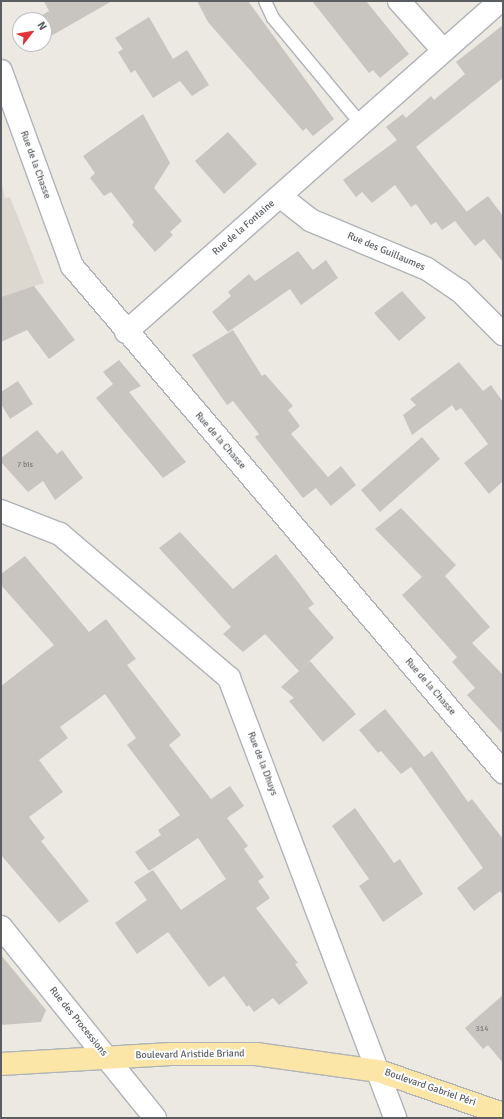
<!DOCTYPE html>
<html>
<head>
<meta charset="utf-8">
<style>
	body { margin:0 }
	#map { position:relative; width:504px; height:1119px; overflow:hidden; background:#ece9e2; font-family:Signika,sans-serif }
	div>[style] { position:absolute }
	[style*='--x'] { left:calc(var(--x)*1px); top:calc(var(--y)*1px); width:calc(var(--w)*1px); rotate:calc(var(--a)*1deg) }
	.education>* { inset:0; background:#dcd8d0 }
	.building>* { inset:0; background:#c8c4bf }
	.roads { filter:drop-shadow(1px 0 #afb3b7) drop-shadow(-1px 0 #afb3b7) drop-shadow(0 1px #afb3b7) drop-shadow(0 -1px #afb3b7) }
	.service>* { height:12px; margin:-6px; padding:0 6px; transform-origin:6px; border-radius:6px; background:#fff }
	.minor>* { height:22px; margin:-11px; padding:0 11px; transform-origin:11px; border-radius:11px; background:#fff }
	.primary>* { height:22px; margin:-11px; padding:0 11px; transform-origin:11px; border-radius:11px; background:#fbe6a8 }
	span { translate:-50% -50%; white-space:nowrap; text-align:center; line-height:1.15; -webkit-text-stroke:4px #fff; paint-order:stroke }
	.number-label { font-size:8px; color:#767879 }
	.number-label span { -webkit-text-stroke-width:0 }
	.street-label { font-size:10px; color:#5a5e62 }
	.frame { position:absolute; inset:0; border:2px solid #5a5e62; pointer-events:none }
	.north { position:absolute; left:12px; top:12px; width:40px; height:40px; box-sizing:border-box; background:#fff; border:1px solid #bdbfc0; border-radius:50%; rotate:59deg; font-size:11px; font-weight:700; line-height:16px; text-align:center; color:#5a5e62 }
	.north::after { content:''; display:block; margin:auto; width:14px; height:18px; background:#e23336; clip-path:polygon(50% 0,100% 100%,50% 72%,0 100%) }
</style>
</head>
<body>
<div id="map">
	<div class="education">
		<div style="clip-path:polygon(2px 183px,5px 198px,10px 197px,44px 283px,1px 297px)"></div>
	</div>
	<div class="building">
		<div style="clip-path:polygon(44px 1px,112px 1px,44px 40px,44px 20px,34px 20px,49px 11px)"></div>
		<div style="clip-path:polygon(197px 1px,248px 1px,334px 119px,313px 136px,306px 128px,303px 131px,208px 22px)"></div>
		<div style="clip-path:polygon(312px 1px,366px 1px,409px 54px,380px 78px,373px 70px,369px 73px)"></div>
		<div style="clip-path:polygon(149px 17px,173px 59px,187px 50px,209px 85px,192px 96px,180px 81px,153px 98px,135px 70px,131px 73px,118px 52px,123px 49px,115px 38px)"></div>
		<div style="clip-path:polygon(503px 25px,503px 78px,416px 147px,467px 212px,461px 216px,488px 196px,503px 216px,503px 262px,484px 239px,475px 246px,455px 221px,442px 230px,436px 222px,431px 225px,416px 204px,411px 207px,395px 185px,372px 203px,362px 192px,356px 197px,343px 180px,397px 140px,386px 127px,403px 114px,406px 118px,431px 96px,434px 100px,465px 74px,456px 62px)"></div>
		<div style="clip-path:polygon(143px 114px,170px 163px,154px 188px,182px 221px,170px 232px,173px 235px,155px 252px,132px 225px,134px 222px,111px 192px,104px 196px,90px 178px,95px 173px,83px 156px)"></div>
		<div style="clip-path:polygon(228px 132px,257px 164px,224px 194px,195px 161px)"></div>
		<div style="clip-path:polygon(298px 251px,313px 270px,326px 260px,338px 278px,301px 305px,290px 289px,228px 332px,212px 312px,231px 296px,228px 292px,249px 274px,255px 281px)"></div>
		<div style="clip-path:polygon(34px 286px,75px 340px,49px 359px,27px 330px,1px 342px,1px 297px)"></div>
		<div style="clip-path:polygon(402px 291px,426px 318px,399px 341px,374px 313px)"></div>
		<div style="clip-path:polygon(233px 330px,262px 376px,265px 374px,293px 406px,288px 410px,300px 426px,291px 434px,328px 477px,341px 466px,356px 485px,331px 506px,316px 488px,303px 498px,255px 437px,259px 434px,233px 401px,227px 405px,192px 355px)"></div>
		<div style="clip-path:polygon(119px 360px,141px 386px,129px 392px,186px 462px,163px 478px,96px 398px,113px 384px,103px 372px)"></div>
		<div style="clip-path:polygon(459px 362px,483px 391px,491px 385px,503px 402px,503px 481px,489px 494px,464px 463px,488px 444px,461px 408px,456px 411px,452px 405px,412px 435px,403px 415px,416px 405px,410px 399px)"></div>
		<div style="clip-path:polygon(18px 381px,33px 404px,10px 419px,1px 404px,1px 392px)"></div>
		<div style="clip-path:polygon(37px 430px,57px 454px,62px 450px,83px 478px,55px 500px,43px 481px,28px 492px,1px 462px,1px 458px)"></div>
		<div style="clip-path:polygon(422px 437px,440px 459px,380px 512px,361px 490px)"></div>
		<div style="clip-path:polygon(401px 508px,456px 565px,445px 576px,490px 627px,472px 643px,503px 675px,503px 734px,467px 695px,475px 688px,452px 662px,457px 657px,402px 595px,422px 577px,375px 529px)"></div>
		<div style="clip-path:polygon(180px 532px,233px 589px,276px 554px,301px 586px,314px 604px,308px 608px,334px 638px,300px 670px,310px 661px,356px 714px,323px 742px,289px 701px,294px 698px,281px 687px,299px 671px,265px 634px,243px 652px,223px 634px,231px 627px,159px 548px)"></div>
		<div style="clip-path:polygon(25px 556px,89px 632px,106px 619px,136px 659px,127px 665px,181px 735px,169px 745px,211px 799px,230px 786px,244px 806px,227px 818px,248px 846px,244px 849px,264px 877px,258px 881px,270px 898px,256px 908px,298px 963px,295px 964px,308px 983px,279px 1005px,273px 998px,254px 1012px,249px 1005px,247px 1007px,224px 976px,209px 987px,168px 932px,137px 954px,115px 923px,147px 900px,134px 882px,153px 870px,181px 910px,226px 879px,198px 838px,149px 871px,135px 852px,161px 835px,158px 830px,180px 815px,127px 745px,136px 738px,105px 694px,60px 727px,68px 738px,39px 760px,63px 792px,29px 817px,45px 838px,41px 841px,89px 901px,59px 923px,1px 855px,1px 686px,54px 645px,1px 585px,1px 574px)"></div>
		<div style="clip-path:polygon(385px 709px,424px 757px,432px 751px,468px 802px,472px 799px,503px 839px,503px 895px,500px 891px,474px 911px,457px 888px,483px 868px,411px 767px,401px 774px,381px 751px,378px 753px,359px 730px)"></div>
		<div style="clip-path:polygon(355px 808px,394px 863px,400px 859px,423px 894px,383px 922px,359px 886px,369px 879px,332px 826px)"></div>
		<div style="clip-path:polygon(1px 955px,46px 1010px,41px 1022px,1px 1025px)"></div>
		<div style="clip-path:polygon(503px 995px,503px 1063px,488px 1045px,483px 1049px,465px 1028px)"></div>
	</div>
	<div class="roads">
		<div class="service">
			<div style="--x:265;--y:1;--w:19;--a:65"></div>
			<div style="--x:273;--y:18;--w:138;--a:50.3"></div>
		</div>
		<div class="minor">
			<div style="--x:399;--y:1;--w:66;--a:48.1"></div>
			<div style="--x:1;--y:71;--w:208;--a:70"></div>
			<div style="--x:72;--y:266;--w:665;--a:49.58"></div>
			<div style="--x:281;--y:197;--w:37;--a:38"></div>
			<div style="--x:310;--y:220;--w:127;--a:22.7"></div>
			<div style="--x:427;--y:269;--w:40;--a:34"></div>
			<div style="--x:460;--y:291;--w:61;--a:45"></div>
			<div style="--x:126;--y:332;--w:499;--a:-41.5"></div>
			<div style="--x:1;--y:511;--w:63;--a:21.3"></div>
			<div style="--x:60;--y:534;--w:222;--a:40.4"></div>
			<div style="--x:229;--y:678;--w:470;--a:69.3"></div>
			<div style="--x:1;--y:927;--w:245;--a:51.1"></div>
		</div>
		<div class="primary">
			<div style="--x:1;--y:1064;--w:170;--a:-3.4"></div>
			<div style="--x:171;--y:1054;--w:85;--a:0"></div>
			<div style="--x:256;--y:1054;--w:124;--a:7.9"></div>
			<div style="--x:379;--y:1071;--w:131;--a:19.1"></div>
		</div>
	</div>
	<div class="number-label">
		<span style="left:25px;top:465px">7 bis</span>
		<span style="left:482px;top:1029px">314</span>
	</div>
	<div class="street-label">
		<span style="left:35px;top:165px;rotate:70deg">Rue de la Chasse</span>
		<span style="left:244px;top:228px;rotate:-41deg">Rue de la Fontaine</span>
		<span style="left:386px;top:252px;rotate:23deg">Rue des Guillaumes</span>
		<span style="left:220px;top:441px;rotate:49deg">Rue de la Chasse</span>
		<span style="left:430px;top:687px;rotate:49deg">Rue de la Chasse</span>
		<span style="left:262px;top:764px;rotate:69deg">Rue de la Dhuys</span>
		<span style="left:78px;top:1022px;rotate:51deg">Rue des Processions</span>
		<span style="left:190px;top:1055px;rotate:-1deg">Boulevard Aristide Briand</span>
		<span style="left:430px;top:1088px;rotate:19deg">Boulevard Gabriel Péri</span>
	</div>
	<div class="frame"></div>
	<div class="north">N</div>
</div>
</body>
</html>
